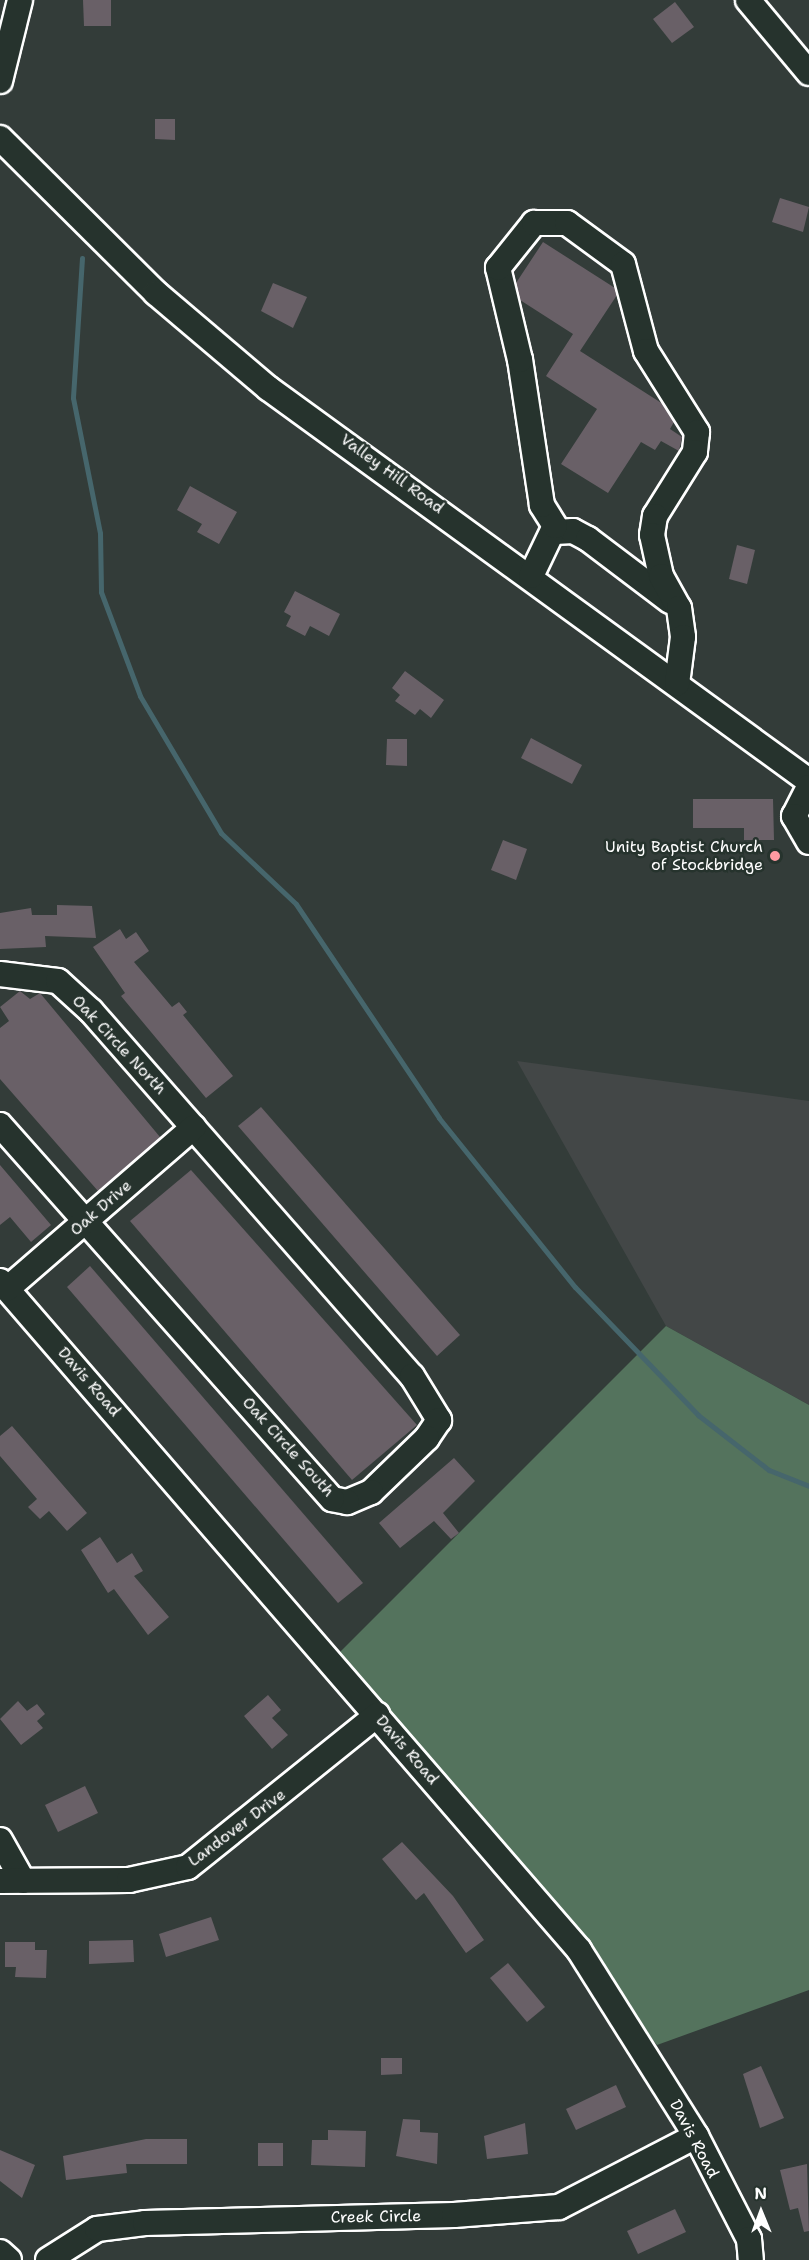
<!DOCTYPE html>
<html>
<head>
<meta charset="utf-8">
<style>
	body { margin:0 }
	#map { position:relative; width:809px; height:2260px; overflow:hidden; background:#333c39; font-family:"Shantell Sans",sans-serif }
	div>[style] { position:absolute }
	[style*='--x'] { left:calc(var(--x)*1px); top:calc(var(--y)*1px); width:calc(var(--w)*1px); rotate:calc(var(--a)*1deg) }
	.built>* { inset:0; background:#434747 }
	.green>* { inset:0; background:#54735d }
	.stream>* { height:5px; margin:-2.5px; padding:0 2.5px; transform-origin:2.5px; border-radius:2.5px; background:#46666c }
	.building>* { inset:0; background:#696067 }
	.roads { filter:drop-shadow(2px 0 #fff) drop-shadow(-2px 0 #fff) drop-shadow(0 2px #fff) drop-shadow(0 -2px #fff) }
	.minor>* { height:24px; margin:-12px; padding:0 12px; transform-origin:12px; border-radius:12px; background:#26332d }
	.dots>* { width:16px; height:16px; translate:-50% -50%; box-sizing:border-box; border:3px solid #26332d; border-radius:50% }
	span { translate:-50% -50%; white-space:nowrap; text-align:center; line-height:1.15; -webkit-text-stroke:5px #26332d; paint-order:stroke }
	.street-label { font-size:16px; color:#fff }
	.poi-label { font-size:16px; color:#fff }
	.right { translate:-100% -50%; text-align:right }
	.north { position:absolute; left:731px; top:2182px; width:60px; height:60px; -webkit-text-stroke:4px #26332d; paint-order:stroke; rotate:359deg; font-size:16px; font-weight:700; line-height:24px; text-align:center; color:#fff }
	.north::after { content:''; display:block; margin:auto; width:21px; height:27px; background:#fff; clip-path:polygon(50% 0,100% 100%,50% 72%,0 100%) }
</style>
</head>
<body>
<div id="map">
	<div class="built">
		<div style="clip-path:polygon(517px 1061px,809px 1101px,809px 1405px,666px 1326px)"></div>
	</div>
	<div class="green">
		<div style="clip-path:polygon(666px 1326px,809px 1405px,809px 1990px,657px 2045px,338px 1654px)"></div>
	</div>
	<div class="stream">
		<div style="--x:82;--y:258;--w:140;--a:93.7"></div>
		<div style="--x:73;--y:398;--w:138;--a:78.7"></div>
		<div style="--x:100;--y:533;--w:59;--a:89"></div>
		<div style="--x:101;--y:592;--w:111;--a:69.4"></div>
		<div style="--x:140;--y:696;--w:159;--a:59.4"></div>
		<div style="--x:221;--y:833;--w:103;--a:43.4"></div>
		<div style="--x:296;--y:904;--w:257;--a:56.2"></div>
		<div style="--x:439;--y:1118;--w:217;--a:51.2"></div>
		<div style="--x:575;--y:1287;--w:178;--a:46.1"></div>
		<div style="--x:698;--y:1415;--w:90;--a:37.8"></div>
		<div style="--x:769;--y:1470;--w:43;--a:21.8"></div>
	</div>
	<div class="building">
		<div style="clip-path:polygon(83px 0,111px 0,111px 26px,84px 26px)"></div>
		<div style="clip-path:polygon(675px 2px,694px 27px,672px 43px,653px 19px)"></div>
		<div style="clip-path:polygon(155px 119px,175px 119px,175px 140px,155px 139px)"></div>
		<div style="clip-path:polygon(780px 198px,809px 207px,803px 232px,772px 222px)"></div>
		<div style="clip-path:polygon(543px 242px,615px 288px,617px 295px,580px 351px,663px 404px,674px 422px,670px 429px,682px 437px,679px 451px,661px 441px,655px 450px,641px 442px,608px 493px,561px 464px,597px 409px,546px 376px,573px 334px,520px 300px,516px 283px)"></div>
		<div style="clip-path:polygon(273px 283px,307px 297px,293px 328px,261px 311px)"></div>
		<div style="clip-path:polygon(190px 486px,237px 512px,219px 544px,197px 532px,202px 524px,177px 510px)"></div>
		<div style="clip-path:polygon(737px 545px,755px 550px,747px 584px,729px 579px)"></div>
		<div style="clip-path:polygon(295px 591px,340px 614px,329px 636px,310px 626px,305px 636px,286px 626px,291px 616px,284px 612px)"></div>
		<div style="clip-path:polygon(405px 671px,444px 700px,431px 718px,420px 709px,415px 715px,395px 701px,400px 695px,392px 688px)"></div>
		<div style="clip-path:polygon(531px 738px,582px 765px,572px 784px,521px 758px)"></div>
		<div style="clip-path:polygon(387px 739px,407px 739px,407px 766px,386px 765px)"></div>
		<div style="clip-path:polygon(693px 799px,773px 799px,774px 840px,744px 840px,744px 828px,693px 828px)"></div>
		<div style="clip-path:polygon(503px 840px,527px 849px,516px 880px,491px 870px)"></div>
		<div style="clip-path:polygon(57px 905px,92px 906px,96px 938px,45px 936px,46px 947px,0 949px,0 913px,31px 908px,32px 915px,57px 915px)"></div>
		<div style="clip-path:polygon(120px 929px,126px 939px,136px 932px,149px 951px,134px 962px,172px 1007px,179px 1002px,187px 1012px,183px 1015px,233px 1076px,206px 1098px,121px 996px,125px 993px,93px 947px)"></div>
		<div style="clip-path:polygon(20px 991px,30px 999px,40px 993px,160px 1137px,98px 1191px,0 1079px,0 1028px,9px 1021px,0 1007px)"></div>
		<div style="clip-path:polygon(261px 1107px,460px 1335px,437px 1356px,238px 1126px)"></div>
		<div style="clip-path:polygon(0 1165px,51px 1225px,31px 1242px,10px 1217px,0 1225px)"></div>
		<div style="clip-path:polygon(191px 1170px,417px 1425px,352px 1480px,130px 1221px)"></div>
		<div style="clip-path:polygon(90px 1266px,363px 1583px,338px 1603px,67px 1287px)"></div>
		<div style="clip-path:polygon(12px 1426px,87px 1513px,67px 1531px,49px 1511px,40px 1519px,28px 1507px,37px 1499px,0 1456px,0 1436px)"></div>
		<div style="clip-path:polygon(454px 1458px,475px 1481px,443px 1513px,459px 1533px,451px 1539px,434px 1521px,400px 1548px,379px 1523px)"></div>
		<div style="clip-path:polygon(100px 1537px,117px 1563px,132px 1553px,143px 1571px,134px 1576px,169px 1617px,148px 1635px,114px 1589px,108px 1593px,81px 1550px)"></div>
		<div style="clip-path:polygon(268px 1695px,281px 1710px,272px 1718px,288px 1735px,272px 1749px,244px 1716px)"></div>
		<div style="clip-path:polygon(18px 1701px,27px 1711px,37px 1704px,45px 1714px,37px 1721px,43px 1728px,21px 1745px,0 1719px)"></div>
		<div style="clip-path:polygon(85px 1786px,98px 1813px,58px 1832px,45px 1805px)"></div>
		<div style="clip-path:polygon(402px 1842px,453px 1896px,484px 1940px,466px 1953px,424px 1893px,416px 1900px,382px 1859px)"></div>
		<div style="clip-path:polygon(211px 1917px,219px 1940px,166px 1957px,159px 1934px)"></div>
		<div style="clip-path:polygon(133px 1940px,134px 1962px,89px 1964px,89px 1941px)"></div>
		<div style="clip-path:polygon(5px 1942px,35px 1942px,35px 1950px,47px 1950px,46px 1978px,15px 1977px,16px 1967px,5px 1967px)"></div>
		<div style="clip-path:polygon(508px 1963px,545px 2007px,527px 2022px,490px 1978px)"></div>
		<div style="clip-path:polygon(381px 2058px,402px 2058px,402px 2074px,381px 2075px)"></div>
		<div style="clip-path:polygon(761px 2066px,784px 2118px,760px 2128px,743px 2074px)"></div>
		<div style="clip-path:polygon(616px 2085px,626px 2107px,576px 2130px,566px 2109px)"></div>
		<div style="clip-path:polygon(403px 2119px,420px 2120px,420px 2132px,438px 2133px,437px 2164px,396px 2156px)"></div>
		<div style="clip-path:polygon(525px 2123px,528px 2154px,487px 2159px,484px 2136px)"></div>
		<div style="clip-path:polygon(328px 2130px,366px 2131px,365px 2167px,311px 2165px,312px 2140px,328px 2140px)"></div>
		<div style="clip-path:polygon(146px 2139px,187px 2139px,187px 2164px,126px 2164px,127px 2173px,66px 2180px,63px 2156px)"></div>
		<div style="clip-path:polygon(258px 2143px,283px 2143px,283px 2166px,258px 2166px)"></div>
		<div style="clip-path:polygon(0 2150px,35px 2165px,22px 2198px,0 2181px)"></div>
		<div style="clip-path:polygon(807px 2164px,809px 2231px,804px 2232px,798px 2208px,790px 2210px,780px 2170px)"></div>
		<div style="clip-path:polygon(675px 2209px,686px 2232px,638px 2254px,627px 2231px)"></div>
	</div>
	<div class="roads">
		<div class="minor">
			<div style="--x:748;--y:0;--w:95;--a:50.1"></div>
			<div style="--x:0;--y:81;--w:83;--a:-76.1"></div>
			<div style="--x:0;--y:138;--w:220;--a:44.8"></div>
			<div style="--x:156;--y:293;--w:147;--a:40.3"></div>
			<div style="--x:268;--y:388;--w:669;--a:36"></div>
			<div style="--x:555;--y:532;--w:18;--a:-3"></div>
			<div style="--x:573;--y:531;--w:17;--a:28"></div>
			<div style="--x:588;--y:539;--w:103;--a:37.1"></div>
			<div style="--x:531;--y:576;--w:55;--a:-64.4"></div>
			<div style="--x:555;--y:526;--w:25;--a:-122"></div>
			<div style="--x:542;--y:505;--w:147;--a:-98.6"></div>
			<div style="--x:520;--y:360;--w:95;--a:-103.4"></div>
			<div style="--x:498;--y:268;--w:58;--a:-51.3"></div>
			<div style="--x:534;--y:223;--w:33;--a:0"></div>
			<div style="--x:567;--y:223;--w:69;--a:36.2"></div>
			<div style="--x:623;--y:264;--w:90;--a:75.2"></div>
			<div style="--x:646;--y:351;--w:96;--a:57.8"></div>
			<div style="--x:697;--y:432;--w:20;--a:96"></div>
			<div style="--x:695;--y:452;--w:75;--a:122"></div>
			<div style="--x:655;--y:516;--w:19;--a:99"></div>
			<div style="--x:652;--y:535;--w:42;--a:77.6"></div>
			<div style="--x:661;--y:576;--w:37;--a:61"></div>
			<div style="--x:679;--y:608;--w:29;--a:82"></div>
			<div style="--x:683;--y:637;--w:47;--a:97.3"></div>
			<div style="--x:809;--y:787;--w:33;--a:117"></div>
			<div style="--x:794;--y:816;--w:30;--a:60"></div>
			<div style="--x:0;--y:974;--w:58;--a:6.9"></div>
			<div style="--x:58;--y:981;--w:45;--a:42.3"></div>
			<div style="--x:91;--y:1011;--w:486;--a:48.7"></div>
			<div style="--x:412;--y:1376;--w:52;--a:58.5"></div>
			<div style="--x:439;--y:1420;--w:22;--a:124"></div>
			<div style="--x:427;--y:1438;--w:78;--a:136"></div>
			<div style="--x:371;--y:1492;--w:26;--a:157"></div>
			<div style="--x:347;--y:1502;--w:15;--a:-169"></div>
			<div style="--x:332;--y:1499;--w:500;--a:-131.6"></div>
			<div style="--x:0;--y:1281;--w:885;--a:49.12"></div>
			<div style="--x:579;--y:1950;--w:220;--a:57.8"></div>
			<div style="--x:696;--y:2136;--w:116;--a:62.8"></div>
			<div style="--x:749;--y:2239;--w:21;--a:85"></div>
			<div style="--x:7;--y:1289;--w:247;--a:-40.9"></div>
			<div style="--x:0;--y:1840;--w:47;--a:60.7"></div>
			<div style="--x:0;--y:1881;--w:129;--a:-0.4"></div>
			<div style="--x:129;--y:1880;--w:60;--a:-12.4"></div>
			<div style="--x:188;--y:1867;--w:243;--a:-38.8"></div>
			<div style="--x:0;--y:2252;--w:12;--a:42"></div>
			<div style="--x:48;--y:2260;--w:58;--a:-32.3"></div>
			<div style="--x:97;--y:2229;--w:48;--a:-7.1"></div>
			<div style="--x:145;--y:2223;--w:309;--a:-1.5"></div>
			<div style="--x:454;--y:2215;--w:105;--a:-4.4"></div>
			<div style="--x:559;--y:2207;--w:154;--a:-27.4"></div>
		</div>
	</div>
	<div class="dots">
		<div style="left:775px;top:856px;background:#ff9aa2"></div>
	</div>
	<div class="street-label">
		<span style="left:392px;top:474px;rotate:36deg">Valley Hill Road</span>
		<span style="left:119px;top:1045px;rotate:47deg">Oak Circle North</span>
		<span style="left:101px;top:1208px;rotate:-41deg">Oak Drive</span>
		<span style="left:89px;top:1382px;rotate:49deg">Davis Road</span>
		<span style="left:288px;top:1447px;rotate:48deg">Oak Circle South</span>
		<span style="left:407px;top:1750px;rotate:49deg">Davis Road</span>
		<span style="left:237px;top:1828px;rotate:-37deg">Landover Drive</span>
		<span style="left:694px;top:2139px;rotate:62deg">Davis Road</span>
		<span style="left:376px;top:2217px;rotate:-1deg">Creek Circle</span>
	</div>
	<div class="poi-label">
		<span class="right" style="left:763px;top:856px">Unity Baptist Church<br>of Stockbridge</span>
	</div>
	<div class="north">N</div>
</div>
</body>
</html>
